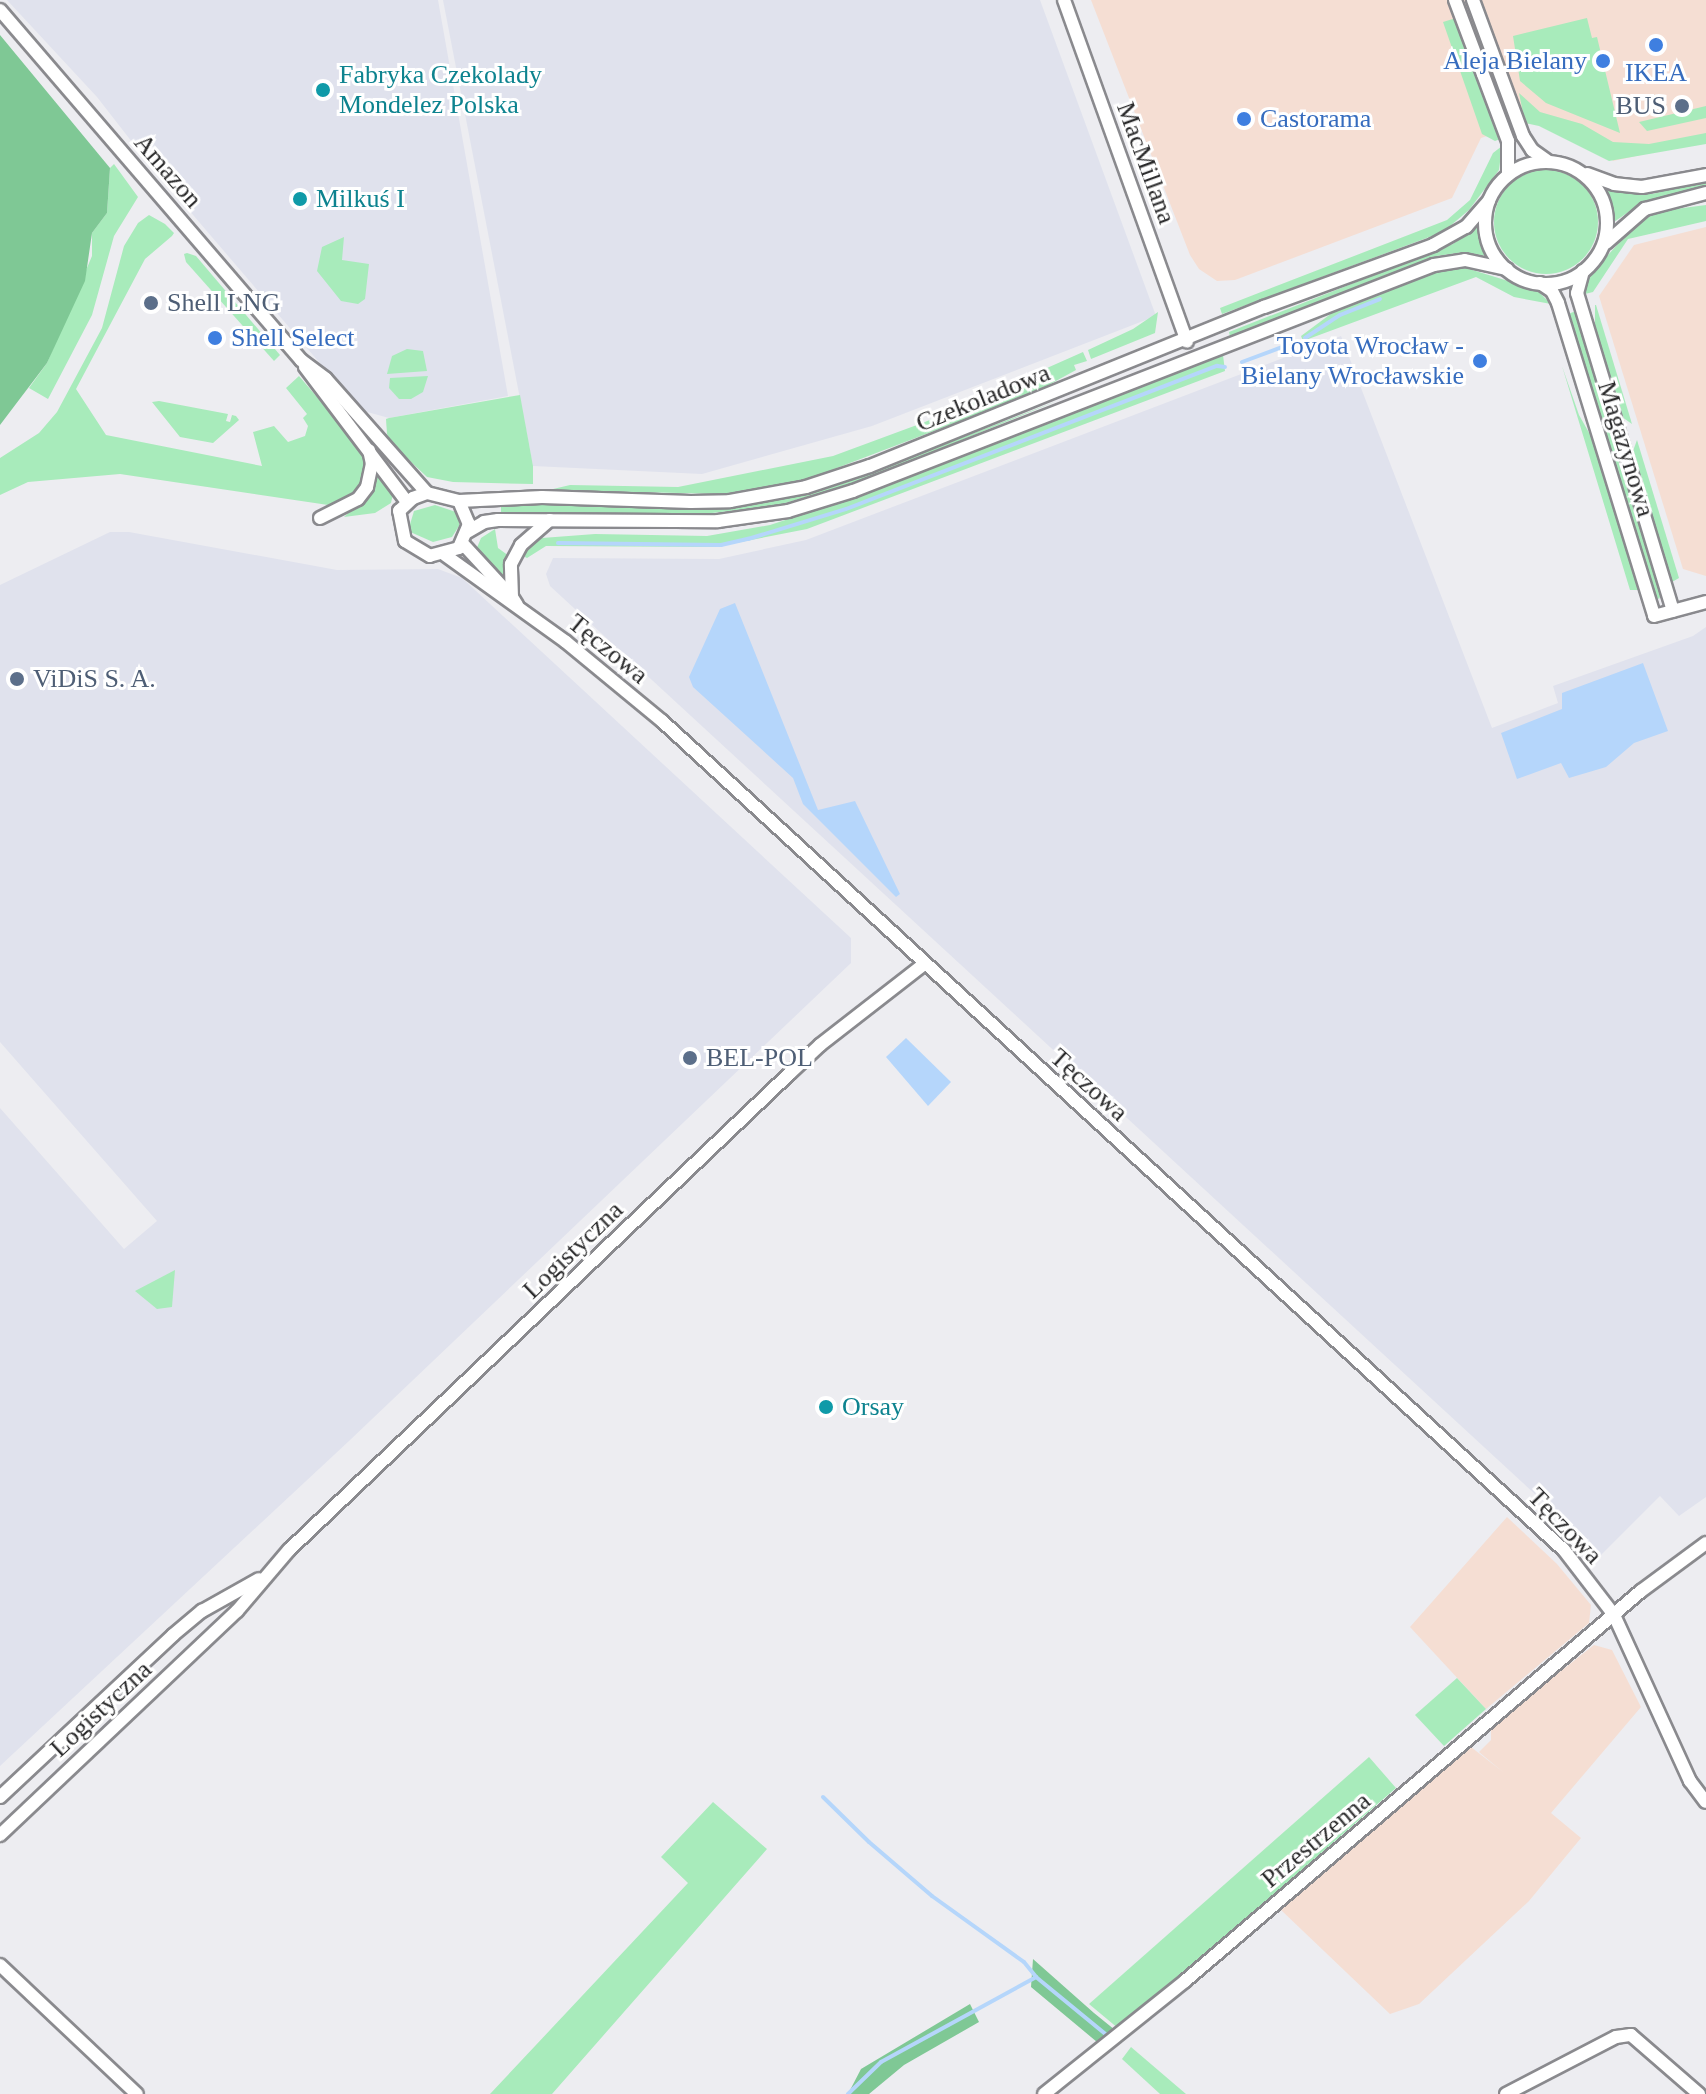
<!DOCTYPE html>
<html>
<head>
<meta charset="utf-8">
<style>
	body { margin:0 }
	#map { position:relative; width:1706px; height:2094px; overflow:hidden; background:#ededf1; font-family:Georgia,serif }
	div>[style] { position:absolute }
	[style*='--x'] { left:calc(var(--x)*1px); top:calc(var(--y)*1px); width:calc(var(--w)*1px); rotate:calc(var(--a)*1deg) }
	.commercial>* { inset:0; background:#f5ded3 }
	.built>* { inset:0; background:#e0e2ed }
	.green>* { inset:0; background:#a8ebbb }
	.round { border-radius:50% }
	.forest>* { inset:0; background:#7fc895 }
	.water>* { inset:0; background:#b5d6fb }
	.stream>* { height:4px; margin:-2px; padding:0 2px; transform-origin:2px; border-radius:2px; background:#b5d6fb }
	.roads { filter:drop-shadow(2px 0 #8a8a8e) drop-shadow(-2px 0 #8a8a8e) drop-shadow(0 2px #8a8a8e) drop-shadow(0 -2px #8a8a8e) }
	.minor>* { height:12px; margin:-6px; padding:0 6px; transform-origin:6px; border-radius:6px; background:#fff }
	.minor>.ring { margin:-6px; padding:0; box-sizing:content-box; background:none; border:12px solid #fff; border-radius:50% }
	.dots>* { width:22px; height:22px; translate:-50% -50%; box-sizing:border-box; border:4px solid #fff; border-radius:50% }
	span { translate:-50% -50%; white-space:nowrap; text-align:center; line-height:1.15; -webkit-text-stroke:6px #fff; paint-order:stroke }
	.shop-label { font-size:26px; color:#366cbe }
	.right { translate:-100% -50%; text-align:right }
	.left { translate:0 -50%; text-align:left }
	.culture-label { font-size:26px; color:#0d838f }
	.service-label { font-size:26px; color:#4e5e75 }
	.street-label { font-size:26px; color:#2a2a2b }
</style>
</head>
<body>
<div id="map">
	<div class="commercial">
		<div style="clip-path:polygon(1091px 0,1706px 0,1706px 141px,1613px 161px,1598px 144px,1531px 123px,1523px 125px,1481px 138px,1452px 198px,1235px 280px,1217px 281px,1199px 269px,1190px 255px)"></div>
		<div style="clip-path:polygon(1706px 227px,1706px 576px,1683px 569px,1599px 296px,1634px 245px)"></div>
		<div style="clip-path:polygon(1507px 1517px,1557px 1564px,1591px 1605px,1589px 1623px,1486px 1709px,1410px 1627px)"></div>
		<div style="clip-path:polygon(1594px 1645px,1612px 1650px,1641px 1707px,1551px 1813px,1581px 1838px,1529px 1901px,1419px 2004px,1390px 2014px,1281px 1910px,1471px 1747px,1503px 1772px,1479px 1752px,1491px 1740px,1491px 1726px)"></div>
	</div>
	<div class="built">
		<div style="clip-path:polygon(7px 0,438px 0,508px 396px,389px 418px,360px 410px,146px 160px,97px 97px)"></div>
		<div style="clip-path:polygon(443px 0,1040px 0,1156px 316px,872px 426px,702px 474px,533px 466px)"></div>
		<div style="clip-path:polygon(1341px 336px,1492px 728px,1558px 703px,1553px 686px,1693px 636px,1706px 627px,1706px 1497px,1679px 1516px,1660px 1496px,1601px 1555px,550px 586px,546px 574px,553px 558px,719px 559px,806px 540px)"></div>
		<div style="clip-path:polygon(110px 532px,129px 532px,337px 570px,438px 569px,462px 578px,851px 938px,851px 963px,349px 1441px,0 1766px,0 1108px,124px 1249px,157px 1221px,0 1042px,0 585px)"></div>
	</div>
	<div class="green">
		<div style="clip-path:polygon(1456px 18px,1500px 139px,1495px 141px,1482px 134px,1443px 22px)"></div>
		<div style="clip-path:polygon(1587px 18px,1592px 38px,1597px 37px,1620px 133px,1546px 103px,1520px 81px,1513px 36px)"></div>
		<div style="clip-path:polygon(1519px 93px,1540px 112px,1582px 124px,1613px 142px,1649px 144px,1706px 133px,1706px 144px,1609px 161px,1539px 126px,1525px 123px)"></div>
		<div style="clip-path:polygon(1706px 106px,1706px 118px,1647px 131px,1639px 122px)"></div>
		<div style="clip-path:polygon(1502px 146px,1499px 170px,1469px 210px,1443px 232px,1222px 314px,1220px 308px,1447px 220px,1470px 200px,1493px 153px)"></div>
		<div style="clip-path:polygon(114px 164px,138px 197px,114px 236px,92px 315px,48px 399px,29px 388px,47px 363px,92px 256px,92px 233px,107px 213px,110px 168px)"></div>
		<div class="round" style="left:1494px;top:170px;width:104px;height:104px"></div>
		<div style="clip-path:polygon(1706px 181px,1706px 185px,1640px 204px,1614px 222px,1607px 190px,1652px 194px)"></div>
		<div style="clip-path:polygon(1706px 205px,1706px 221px,1628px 239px,1593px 292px,1585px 294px,1588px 277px,1637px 223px,1660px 211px)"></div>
		<div style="clip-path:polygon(149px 215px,165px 224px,174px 233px,172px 236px,145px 259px,76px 389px,106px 435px,262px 466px,253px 432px,274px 426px,288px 442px,305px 436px,308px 426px,303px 418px,307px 414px,286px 388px,299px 376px,364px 452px,368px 469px,365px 480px,354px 496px,335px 506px,120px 474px,28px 482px,0 495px,0 458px,39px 433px,57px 412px,102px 328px,124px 246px,138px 223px)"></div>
		<div style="clip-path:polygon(1478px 224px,1486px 256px,1464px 252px,1437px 256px,1230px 337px,1229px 332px,1453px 244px)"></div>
		<div style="clip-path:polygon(344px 237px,342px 260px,369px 264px,365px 299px,358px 304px,341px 301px,317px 271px,322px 247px)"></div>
		<div style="clip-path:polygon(187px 253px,196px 256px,280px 355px,274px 361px,186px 262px,184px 254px)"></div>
		<div style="clip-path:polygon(1466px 268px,1537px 290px,1551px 304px,1514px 297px,1476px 277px,1303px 341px,1301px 336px,1336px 310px,1431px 273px)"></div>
		<div style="clip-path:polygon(1595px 305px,1596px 305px,1632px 424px,1622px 417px,1595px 325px)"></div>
		<div style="clip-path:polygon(1576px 311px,1662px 593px,1659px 599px,1654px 596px,1568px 314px)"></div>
		<div style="clip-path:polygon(1158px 312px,1155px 333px,1091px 359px,1088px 350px,1133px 329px)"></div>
		<div style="clip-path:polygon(407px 349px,423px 351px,427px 371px,387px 374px,392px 356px)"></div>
		<div style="clip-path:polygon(1083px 352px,1087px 361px,1074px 365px,1076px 370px,1034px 393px,808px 479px,722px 494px,549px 490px,570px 485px,678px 487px,833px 456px,925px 422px)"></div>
		<div style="clip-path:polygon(1223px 355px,1225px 371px,807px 529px,715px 547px,546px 546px,527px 558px,521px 555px,542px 538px,595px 534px,707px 536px,770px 525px,877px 490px)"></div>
		<div style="clip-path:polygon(1562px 366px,1579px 415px,1592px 438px,1638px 590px,1630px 590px)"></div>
		<div style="clip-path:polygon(428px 376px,423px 392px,411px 399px,399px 399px,389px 388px,390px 378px)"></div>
		<div style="clip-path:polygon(520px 395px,533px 466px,533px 484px,453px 482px,427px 477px,393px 445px,387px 434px,386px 419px,389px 418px)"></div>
		<div style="clip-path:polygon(159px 401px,228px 414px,226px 421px,230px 422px,232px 415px,236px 416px,239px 420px,213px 443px,180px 437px,152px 402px)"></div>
		<div style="clip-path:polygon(1057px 401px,864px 480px,775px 506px,694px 515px,501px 512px,501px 504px,707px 508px,782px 499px,859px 477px)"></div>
		<div style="clip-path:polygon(1637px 440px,1679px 578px,1672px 582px,1633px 451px)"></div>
		<div style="clip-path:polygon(377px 469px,393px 494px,391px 503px,375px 513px,344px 517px,372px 490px)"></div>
		<div style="clip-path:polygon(435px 505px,459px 513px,459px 526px,452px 537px,433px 542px,408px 531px,414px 511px)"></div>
		<div style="clip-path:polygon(495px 529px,498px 548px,509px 556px,506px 582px,476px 550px,481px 538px)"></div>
		<div style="clip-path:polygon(175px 1270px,172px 1307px,157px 1309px,135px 1291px)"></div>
		<div style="clip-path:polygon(1457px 1678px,1486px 1709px,1444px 1746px,1415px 1715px)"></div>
		<div style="clip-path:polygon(1369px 1757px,1396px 1788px,1119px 2029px,1089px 2004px)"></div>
		<div style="clip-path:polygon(713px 1802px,767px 1849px,552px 2094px,490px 2094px,688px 1883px,661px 1857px)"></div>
		<div style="clip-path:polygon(1131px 2047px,1186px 2094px,1160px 2094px,1122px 2059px)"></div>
	</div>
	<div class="forest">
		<div style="clip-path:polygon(0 35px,110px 168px,107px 213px,92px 233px,85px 281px,47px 363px,0 425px)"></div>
		<div style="clip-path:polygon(1033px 1959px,1094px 2013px,1115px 2030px,1097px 2042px,1031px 1987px)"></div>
		<div style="clip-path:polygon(970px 2004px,979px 2022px,904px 2065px,869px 2094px,848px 2094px,861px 2069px)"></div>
	</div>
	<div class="water">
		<div style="clip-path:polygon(735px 603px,818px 810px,855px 801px,900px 894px,896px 897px,803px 804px,793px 778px,693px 687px,689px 677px,720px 609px)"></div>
		<div style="clip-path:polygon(1643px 663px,1668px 731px,1634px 743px,1606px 767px,1569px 778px,1561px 763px,1517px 779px,1501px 733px,1562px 709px,1562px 693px)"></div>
		<div style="clip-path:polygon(906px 1038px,951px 1082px,928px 1106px,886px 1057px)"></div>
	</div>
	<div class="stream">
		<div style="--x:1305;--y:338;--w:42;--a:-33.3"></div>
		<div style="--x:1340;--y:315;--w:43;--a:-21.8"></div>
		<div style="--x:1242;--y:362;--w:46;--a:-20.4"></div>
		<div style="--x:558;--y:543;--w:163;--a:0.7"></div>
		<div style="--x:721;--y:545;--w:28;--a:-13"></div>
		<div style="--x:748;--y:539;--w:102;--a:-17"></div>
		<div style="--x:846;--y:509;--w:398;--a:-21.1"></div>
		<div style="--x:1217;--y:366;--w:8;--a:7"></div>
		<div style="--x:823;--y:1797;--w:64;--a:44.4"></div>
		<div style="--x:869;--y:1842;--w:83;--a:40.6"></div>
		<div style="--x:932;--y:1896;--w:113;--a:35.7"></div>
		<div style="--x:1024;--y:1962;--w:19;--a:51"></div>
		<div style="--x:848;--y:2094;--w:46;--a:-44.1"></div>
		<div style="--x:881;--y:2062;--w:177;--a:-28.7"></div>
		<div style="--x:1036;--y:1977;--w:94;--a:39.4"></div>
	</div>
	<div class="roads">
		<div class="minor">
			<div style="--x:1064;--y:0;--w:363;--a:70.2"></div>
			<div style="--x:1455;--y:0;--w:151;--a:69.4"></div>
			<div style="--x:1508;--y:141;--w:34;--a:90"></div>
			<div style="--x:1473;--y:0;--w:145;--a:69.8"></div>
			<div style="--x:1523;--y:136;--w:17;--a:57"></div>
			<div style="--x:1532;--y:150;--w:21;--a:35"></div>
			<div style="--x:0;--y:10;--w:462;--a:49.3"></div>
			<div style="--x:301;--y:360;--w:31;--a:37"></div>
			<div style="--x:326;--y:379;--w:152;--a:48.5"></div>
			<div class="ring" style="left:1485px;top:162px;width:110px;height:110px"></div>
			<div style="--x:1587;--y:174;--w:29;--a:20"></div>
			<div style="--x:1614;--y:184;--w:28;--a:6"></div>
			<div style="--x:1642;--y:187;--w:65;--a:-10.6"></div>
			<div style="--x:1606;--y:243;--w:52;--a:-41.1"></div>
			<div style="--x:1645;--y:209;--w:63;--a:-14.7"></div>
			<div style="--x:1583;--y:271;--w:23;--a:105"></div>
			<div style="--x:1577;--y:293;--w:332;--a:73.2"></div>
			<div style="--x:1540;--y:283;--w:14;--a:34"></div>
			<div style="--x:1552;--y:291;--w:13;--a:63"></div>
			<div style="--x:1558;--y:303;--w:327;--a:72.9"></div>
			<div style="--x:1654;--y:616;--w:54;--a:-15.1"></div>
			<div style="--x:305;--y:367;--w:169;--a:52.9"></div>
			<div style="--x:459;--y:501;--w:25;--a:67"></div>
			<div style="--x:469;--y:524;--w:26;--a:113"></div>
			<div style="--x:459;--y:548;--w:30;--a:165"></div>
			<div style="--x:430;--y:556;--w:29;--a:-149"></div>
			<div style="--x:405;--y:541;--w:31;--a:-101"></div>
			<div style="--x:399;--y:511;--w:19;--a:-43"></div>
			<div style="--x:413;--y:498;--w:15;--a:-20"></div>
			<div style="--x:427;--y:493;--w:33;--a:14"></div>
			<div style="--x:459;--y:501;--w:83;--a:-2.8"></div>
			<div style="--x:542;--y:497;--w:149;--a:1.9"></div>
			<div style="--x:691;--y:502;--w:39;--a:-1"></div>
			<div style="--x:730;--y:501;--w:77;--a:-10.4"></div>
			<div style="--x:806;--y:487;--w:67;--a:-18.2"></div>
			<div style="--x:870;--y:466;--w:425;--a:-22"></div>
			<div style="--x:1264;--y:307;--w:180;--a:-20.1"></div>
			<div style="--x:1433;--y:245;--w:38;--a:-29"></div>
			<div style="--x:1466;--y:227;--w:35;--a:-49"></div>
			<div style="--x:320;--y:518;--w:42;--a:-26.6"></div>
			<div style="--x:358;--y:499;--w:15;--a:-53"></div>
			<div style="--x:367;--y:487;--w:24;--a:-78"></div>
			<div style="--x:372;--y:464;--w:14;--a:-102"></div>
			<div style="--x:467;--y:532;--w:20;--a:-30"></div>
			<div style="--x:484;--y:522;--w:14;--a:-8"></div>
			<div style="--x:498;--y:520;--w:220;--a:0.3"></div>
			<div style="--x:718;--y:521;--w:71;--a:-8.1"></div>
			<div style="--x:788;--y:511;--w:68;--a:-17.1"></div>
			<div style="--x:853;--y:491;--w:623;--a:-21.26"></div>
			<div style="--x:1434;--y:265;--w:31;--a:-9"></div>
			<div style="--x:1465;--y:260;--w:43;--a:12.1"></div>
			<div style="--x:463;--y:544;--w:69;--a:47.3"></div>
			<div style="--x:445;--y:555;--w:149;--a:35.7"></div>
			<div style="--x:566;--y:642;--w:124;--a:39.5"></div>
			<div style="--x:662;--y:721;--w:1225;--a:42.59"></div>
			<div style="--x:1564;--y:1550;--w:82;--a:52.4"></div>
			<div style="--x:1614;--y:1615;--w:183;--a:65.4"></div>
			<div style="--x:1690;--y:1781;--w:26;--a:53"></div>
			<div style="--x:517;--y:605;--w:9;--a:-122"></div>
			<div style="--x:512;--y:597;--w:33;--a:-92"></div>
			<div style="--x:511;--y:564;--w:21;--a:-62"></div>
			<div style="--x:521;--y:545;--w:38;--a:-41"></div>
			<div style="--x:0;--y:1797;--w:237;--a:-43.1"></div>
			<div style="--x:173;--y:1635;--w:38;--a:-40"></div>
			<div style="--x:202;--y:1611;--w:65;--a:-29.3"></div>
			<div style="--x:0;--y:1835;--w:326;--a:-43.4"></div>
			<div style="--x:237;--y:1611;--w:80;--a:-49.6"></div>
			<div style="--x:289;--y:1550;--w:692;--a:-43.59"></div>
			<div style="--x:790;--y:1073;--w:41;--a:-43"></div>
			<div style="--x:820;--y:1045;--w:132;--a:-37.9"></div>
			<div style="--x:0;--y:1965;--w:188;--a:43.3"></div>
			<div style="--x:1044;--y:2094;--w:181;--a:-38.7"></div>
			<div style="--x:1185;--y:1981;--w:600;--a:-40.54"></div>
			<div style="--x:1641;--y:1591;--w:81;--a:-36.4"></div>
			<div style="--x:1506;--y:2094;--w:124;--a:-27.4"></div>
			<div style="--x:1616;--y:2037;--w:15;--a:-8"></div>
			<div style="--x:1631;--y:2035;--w:90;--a:40.9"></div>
		</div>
	</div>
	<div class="dots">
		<div style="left:1656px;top:45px;background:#3f7fe0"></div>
		<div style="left:1603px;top:61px;background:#3f7fe0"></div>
		<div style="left:323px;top:90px;background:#0f9aa8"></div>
		<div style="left:1682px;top:106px;background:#5c6f8a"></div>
		<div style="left:1244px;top:119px;background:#3f7fe0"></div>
		<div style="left:300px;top:199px;background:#0f9aa8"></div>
		<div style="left:151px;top:303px;background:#5c6f8a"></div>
		<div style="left:215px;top:338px;background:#3f7fe0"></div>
		<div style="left:1480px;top:361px;background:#3f7fe0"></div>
		<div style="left:17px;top:679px;background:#5c6f8a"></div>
		<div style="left:690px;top:1058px;background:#5c6f8a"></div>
		<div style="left:826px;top:1407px;background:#0f9aa8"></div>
	</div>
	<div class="shop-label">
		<span class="right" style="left:1587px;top:61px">Aleja Bielany</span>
		<span style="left:1656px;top:73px">IKEA</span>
		<span class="left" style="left:1260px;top:119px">Castorama</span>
		<span class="left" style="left:231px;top:338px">Shell Select</span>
		<span class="right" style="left:1464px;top:361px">Toyota Wrocław -<br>Bielany Wrocławskie</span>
	</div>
	<div class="culture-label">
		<span class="left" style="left:339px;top:90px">Fabryka Czekolady<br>Mondelez Polska</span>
		<span class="left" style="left:316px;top:199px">Milkuś I</span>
		<span class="left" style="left:842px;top:1407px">Orsay</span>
	</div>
	<div class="service-label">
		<span class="right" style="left:1666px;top:106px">BUS</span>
		<span class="left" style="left:167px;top:303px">Shell LNG</span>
		<span class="left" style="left:33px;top:679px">ViDiS S. A.</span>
		<span class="left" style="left:706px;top:1058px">BEL-POL</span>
	</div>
	<div class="street-label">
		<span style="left:1146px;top:163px;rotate:70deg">MacMillana</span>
		<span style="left:168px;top:171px;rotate:49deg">Amazon</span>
		<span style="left:983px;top:398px;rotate:-22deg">Czekoladowa</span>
		<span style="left:1626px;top:449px;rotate:73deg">Magazynowa</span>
		<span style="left:608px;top:649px;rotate:39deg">Tęczowa</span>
		<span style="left:1089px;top:1085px;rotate:42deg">Tęczowa</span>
		<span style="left:573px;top:1250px;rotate:-44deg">Logistyczna</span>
		<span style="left:1565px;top:1526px;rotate:46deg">Tęczowa</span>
		<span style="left:101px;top:1709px;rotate:-43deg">Logistyczna</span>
		<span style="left:1316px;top:1840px;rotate:-40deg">Przestrzenna</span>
	</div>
</div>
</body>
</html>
